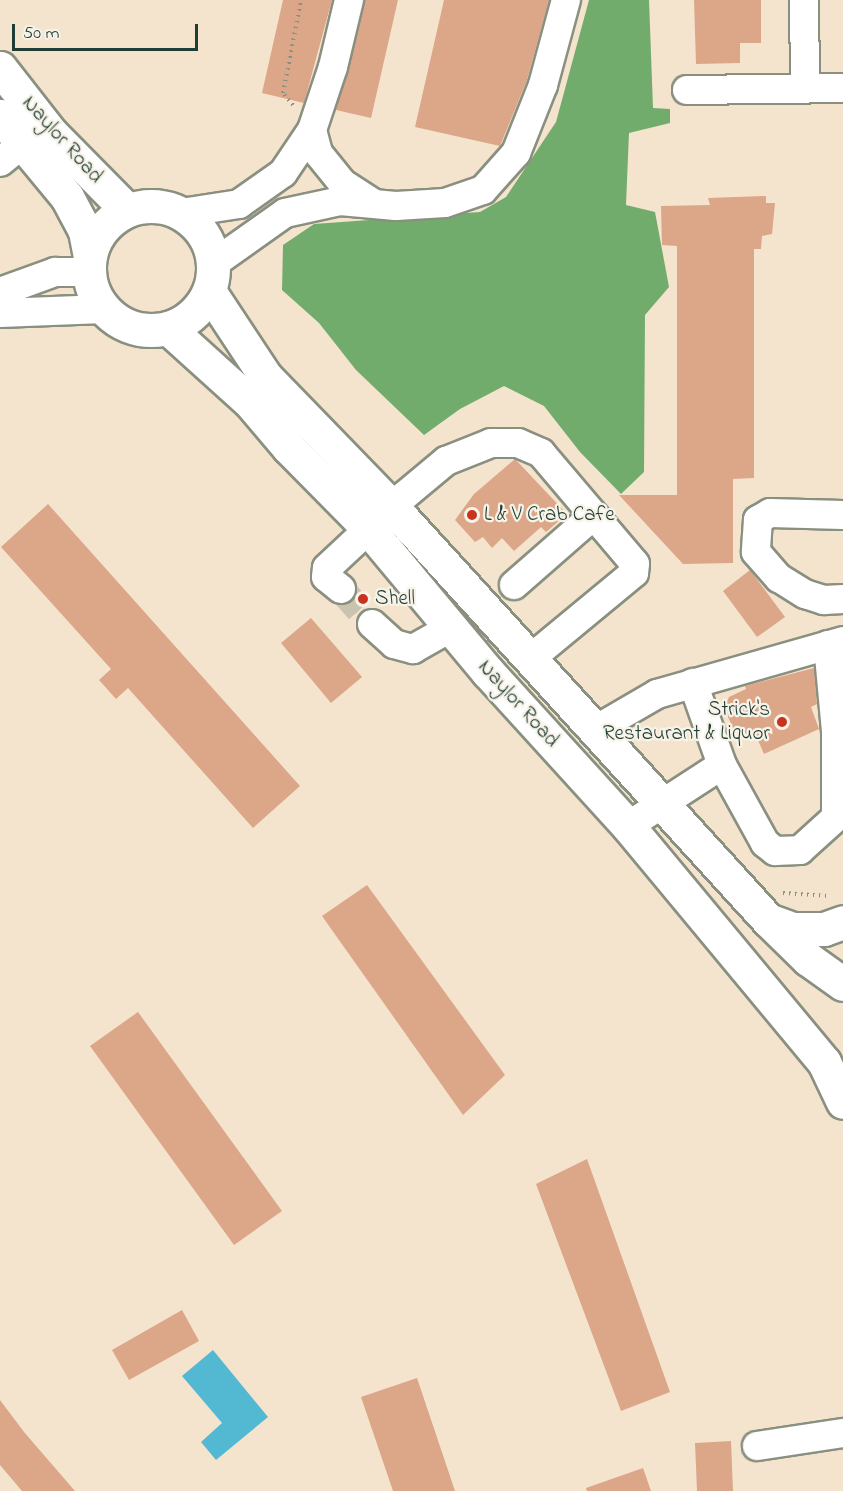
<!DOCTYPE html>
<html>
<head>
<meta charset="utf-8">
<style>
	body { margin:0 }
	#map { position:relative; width:843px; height:1491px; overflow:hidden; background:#f5e4cd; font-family:"Indie Flower",sans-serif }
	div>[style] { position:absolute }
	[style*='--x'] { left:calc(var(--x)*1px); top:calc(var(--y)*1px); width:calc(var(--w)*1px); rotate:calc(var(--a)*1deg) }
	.forest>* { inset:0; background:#72ac6c }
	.water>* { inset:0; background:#53b8d1 }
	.building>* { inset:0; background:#dca688 }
	.minor-tunnel>* { height:28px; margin-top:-14px; transform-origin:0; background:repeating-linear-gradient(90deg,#cac3ae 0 28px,transparent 0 42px) }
	.path>* { height:4px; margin-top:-2px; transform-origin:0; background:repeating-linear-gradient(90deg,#8a9080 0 1.5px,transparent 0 6px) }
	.roads { filter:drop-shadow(2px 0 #8a9080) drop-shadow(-2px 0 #8a9080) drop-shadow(0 2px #8a9080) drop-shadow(0 -2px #8a9080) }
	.minor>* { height:28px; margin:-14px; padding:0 14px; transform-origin:14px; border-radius:14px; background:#fff }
	.major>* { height:33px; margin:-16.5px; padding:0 16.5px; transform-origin:16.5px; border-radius:16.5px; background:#fff }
	.major>.ring { margin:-16.5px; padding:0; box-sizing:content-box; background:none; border:33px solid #fff; border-radius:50% }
	.highway>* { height:33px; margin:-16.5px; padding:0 16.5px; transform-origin:16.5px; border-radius:16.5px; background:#fff }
	.dots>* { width:16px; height:16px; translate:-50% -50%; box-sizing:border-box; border:3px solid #f7f3e8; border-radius:50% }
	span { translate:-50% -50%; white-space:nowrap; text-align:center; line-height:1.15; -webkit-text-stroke:4.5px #f7f3e8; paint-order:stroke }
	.street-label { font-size:21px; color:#1f3d34 }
	.poi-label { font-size:21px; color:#1f3d34 }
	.left { translate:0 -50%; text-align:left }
	.right { translate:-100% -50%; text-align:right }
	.scale { position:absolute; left:12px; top:24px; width:186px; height:27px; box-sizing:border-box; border:3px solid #1f3d34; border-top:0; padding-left:8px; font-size:18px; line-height:21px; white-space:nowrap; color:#1f3d34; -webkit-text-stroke:4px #f7f3e8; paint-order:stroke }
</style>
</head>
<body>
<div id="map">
	<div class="forest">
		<div style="clip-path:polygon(589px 0,649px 0,653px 108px,670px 109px,670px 123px,629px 133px,626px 205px,655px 212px,669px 287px,645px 315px,644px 472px,621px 494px,580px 452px,544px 406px,504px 386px,460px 409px,424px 435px,356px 370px,319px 323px,282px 290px,283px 245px,314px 224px,480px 212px,506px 197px,556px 122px)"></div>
	</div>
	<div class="water">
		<div style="clip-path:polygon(213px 1350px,268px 1417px,216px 1460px,201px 1442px,222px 1423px,182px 1376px)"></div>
	</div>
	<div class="building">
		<div style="clip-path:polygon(283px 0,332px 0,304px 103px,262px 93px)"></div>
		<div style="clip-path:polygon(365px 0,398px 0,371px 118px,336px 110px)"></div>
		<div style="clip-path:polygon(444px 0,549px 0,527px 80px,500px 146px,415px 127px)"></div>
		<div style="clip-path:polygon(694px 0,761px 0,761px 43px,740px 43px,740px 63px,696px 64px)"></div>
		<div style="clip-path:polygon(766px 196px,766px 203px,775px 203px,772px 234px,762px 236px,761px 249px,754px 249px,754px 478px,733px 479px,733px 563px,683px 564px,619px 495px,677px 495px,677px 246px,662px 245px,661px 206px,710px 205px,708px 198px)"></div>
		<div style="clip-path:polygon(515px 459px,567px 514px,546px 532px,541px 527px,514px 551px,502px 538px,492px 548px,483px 537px,475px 542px,455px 520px,474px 494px)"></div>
		<div style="clip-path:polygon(48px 504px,300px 786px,253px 828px,128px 688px,116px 699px,99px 680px,111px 669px,1px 547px)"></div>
		<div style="clip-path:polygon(750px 570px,785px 617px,757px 637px,723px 591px)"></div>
		<div style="clip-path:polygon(311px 618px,362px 677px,331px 703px,281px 643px)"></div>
		<div style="clip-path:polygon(814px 668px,817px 704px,811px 707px,819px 729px,764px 754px,757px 738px,733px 728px,724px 708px,729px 697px,746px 689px,745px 686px)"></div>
		<div style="clip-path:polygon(367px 885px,505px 1075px,463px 1115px,322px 916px)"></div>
		<div style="clip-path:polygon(138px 1012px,282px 1211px,234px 1245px,90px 1046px)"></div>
		<div style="clip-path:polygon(587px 1159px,670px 1392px,621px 1411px,536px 1184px)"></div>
		<div style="clip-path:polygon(182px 1310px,199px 1341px,129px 1380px,112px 1350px)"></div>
		<div style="clip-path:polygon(417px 1378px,455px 1491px,393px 1491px,361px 1397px)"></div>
		<div style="clip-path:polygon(0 1400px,24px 1432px,75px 1491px,22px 1491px,0 1465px)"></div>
		<div style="clip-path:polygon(731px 1441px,733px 1491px,697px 1491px,695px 1443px)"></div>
		<div style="clip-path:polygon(643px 1468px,651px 1491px,587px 1491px,586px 1488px)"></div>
	</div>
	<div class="minor-tunnel">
		<div style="--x:341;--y:589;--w:47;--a:48.5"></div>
	</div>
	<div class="path">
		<div style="--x:293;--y:105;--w:16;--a:-130"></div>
		<div style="--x:283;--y:93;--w:95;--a:-79"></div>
		<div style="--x:783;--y:893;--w:46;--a:3.7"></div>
	</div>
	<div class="roads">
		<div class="minor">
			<div style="--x:804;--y:0;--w:88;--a:89.3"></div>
			<div style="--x:687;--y:90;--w:156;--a:-0.7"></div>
			<div style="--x:312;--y:130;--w:24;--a:75"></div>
			<div style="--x:318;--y:153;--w:38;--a:51"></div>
			<div style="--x:342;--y:183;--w:35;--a:33"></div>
			<div style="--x:0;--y:162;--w:32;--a:-39"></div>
			<div style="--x:181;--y:213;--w:59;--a:-8.8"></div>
			<div style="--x:239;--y:204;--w:54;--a:-35.2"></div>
			<div style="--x:283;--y:173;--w:52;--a:-56"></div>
			<div style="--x:312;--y:130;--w:66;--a:-71.6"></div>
			<div style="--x:333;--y:67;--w:69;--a:-76.6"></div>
			<div style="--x:213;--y:264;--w:88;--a:-35.3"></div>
			<div style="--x:285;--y:213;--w:56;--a:-12.3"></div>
			<div style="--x:340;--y:201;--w:56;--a:5.1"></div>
			<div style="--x:396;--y:206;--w:49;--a:-3.5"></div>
			<div style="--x:445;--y:203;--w:40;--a:-18.9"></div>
			<div style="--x:483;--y:190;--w:50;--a:-48.3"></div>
			<div style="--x:516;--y:153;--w:73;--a:-68.3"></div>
			<div style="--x:543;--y:85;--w:88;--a:-74.9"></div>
			<div style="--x:0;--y:292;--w:59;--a:-20"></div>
			<div style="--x:55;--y:272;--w:34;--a:0"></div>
			<div style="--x:0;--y:313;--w:104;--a:-2.2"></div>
			<div style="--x:843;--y:515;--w:73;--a:-178.4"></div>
			<div style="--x:770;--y:513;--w:14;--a:150"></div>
			<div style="--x:758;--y:520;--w:32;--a:94"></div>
			<div style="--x:756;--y:552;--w:35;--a:49"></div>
			<div style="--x:779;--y:578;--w:31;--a:32"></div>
			<div style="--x:805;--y:594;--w:20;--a:18"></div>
			<div style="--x:824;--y:600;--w:19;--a:-3"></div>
			<div style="--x:514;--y:585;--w:106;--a:-41.2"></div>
			<div style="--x:341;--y:589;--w:19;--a:-141"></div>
			<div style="--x:326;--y:577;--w:9;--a:-84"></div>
			<div style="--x:327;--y:568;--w:105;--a:-43.1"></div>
			<div style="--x:404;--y:496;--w:55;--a:-39.8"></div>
			<div style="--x:446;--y:461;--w:48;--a:-21.8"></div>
			<div style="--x:491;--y:443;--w:27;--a:0"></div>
			<div style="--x:518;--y:443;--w:25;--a:23"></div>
			<div style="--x:541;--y:453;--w:145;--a:49.7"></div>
			<div style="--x:635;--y:564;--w:9;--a:96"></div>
			<div style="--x:634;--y:573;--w:135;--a:140.4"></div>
			<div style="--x:372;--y:624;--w:30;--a:42"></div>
			<div style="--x:394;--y:644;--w:20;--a:15"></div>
			<div style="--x:413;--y:649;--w:45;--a:-29.4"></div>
			<div style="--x:828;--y:645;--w:87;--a:84.7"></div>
			<div style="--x:836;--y:732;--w:83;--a:90"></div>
			<div style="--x:595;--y:730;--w:72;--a:-30.1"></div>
			<div style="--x:657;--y:694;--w:193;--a:-15.9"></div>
			<div style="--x:722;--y:765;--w:89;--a:61.1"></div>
			<div style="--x:765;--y:843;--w:13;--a:39"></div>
			<div style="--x:775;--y:851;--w:25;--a:-2"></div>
			<div style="--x:800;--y:850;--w:58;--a:-42.2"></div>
			<div style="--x:628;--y:826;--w:112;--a:-33"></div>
			<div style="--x:722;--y:765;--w:87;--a:-109.5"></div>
			<div style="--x:757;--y:1446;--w:87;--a:-8.6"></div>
		</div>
		<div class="major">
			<div style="--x:0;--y:68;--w:83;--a:51.9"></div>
			<div style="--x:51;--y:133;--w:108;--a:45.4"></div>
			<div style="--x:0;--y:116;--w:105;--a:50.4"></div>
			<div style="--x:67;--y:197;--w:38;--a:62"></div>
			<div style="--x:85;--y:231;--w:25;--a:79"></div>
			<div class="ring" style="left:89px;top:206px;width:91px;height:91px"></div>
			<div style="--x:209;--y:291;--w:102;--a:56.6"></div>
			<div style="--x:265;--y:376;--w:182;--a:45.9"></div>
			<div style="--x:392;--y:507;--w:559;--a:47.68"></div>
			<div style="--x:768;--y:920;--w:56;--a:44.3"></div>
			<div style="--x:808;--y:959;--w:43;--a:35.5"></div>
			<div style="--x:168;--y:328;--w:110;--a:42.1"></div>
			<div style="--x:250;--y:402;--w:60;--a:49.7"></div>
			<div style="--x:289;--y:448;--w:111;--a:45.4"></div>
			<div style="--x:367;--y:527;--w:189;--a:50.2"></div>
			<div style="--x:488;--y:672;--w:208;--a:47.7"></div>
			<div style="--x:628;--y:826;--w:307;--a:50.3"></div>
			<div style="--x:824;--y:1062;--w:44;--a:64.6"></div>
		</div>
		<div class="highway">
			<div style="--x:768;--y:920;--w:27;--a:20"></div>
			<div style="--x:793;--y:929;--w:31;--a:0"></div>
			<div style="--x:824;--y:929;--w:20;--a:-20"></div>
		</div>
	</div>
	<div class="dots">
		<div style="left:472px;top:515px;background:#c8321e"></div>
		<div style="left:363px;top:599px;background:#c8321e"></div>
		<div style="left:782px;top:722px;background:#c8321e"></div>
	</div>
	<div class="street-label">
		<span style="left:62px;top:140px;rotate:48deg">Naylor Road</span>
		<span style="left:518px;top:704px;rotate:48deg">Naylor Road</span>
	</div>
	<div class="poi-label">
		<span class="left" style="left:484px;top:515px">L &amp; V Crab Cafe</span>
		<span class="left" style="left:375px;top:599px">Shell</span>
		<span class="right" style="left:770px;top:722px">Strick's<br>Restaurant &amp; Liquor</span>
	</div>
	<div class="scale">50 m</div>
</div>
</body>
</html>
